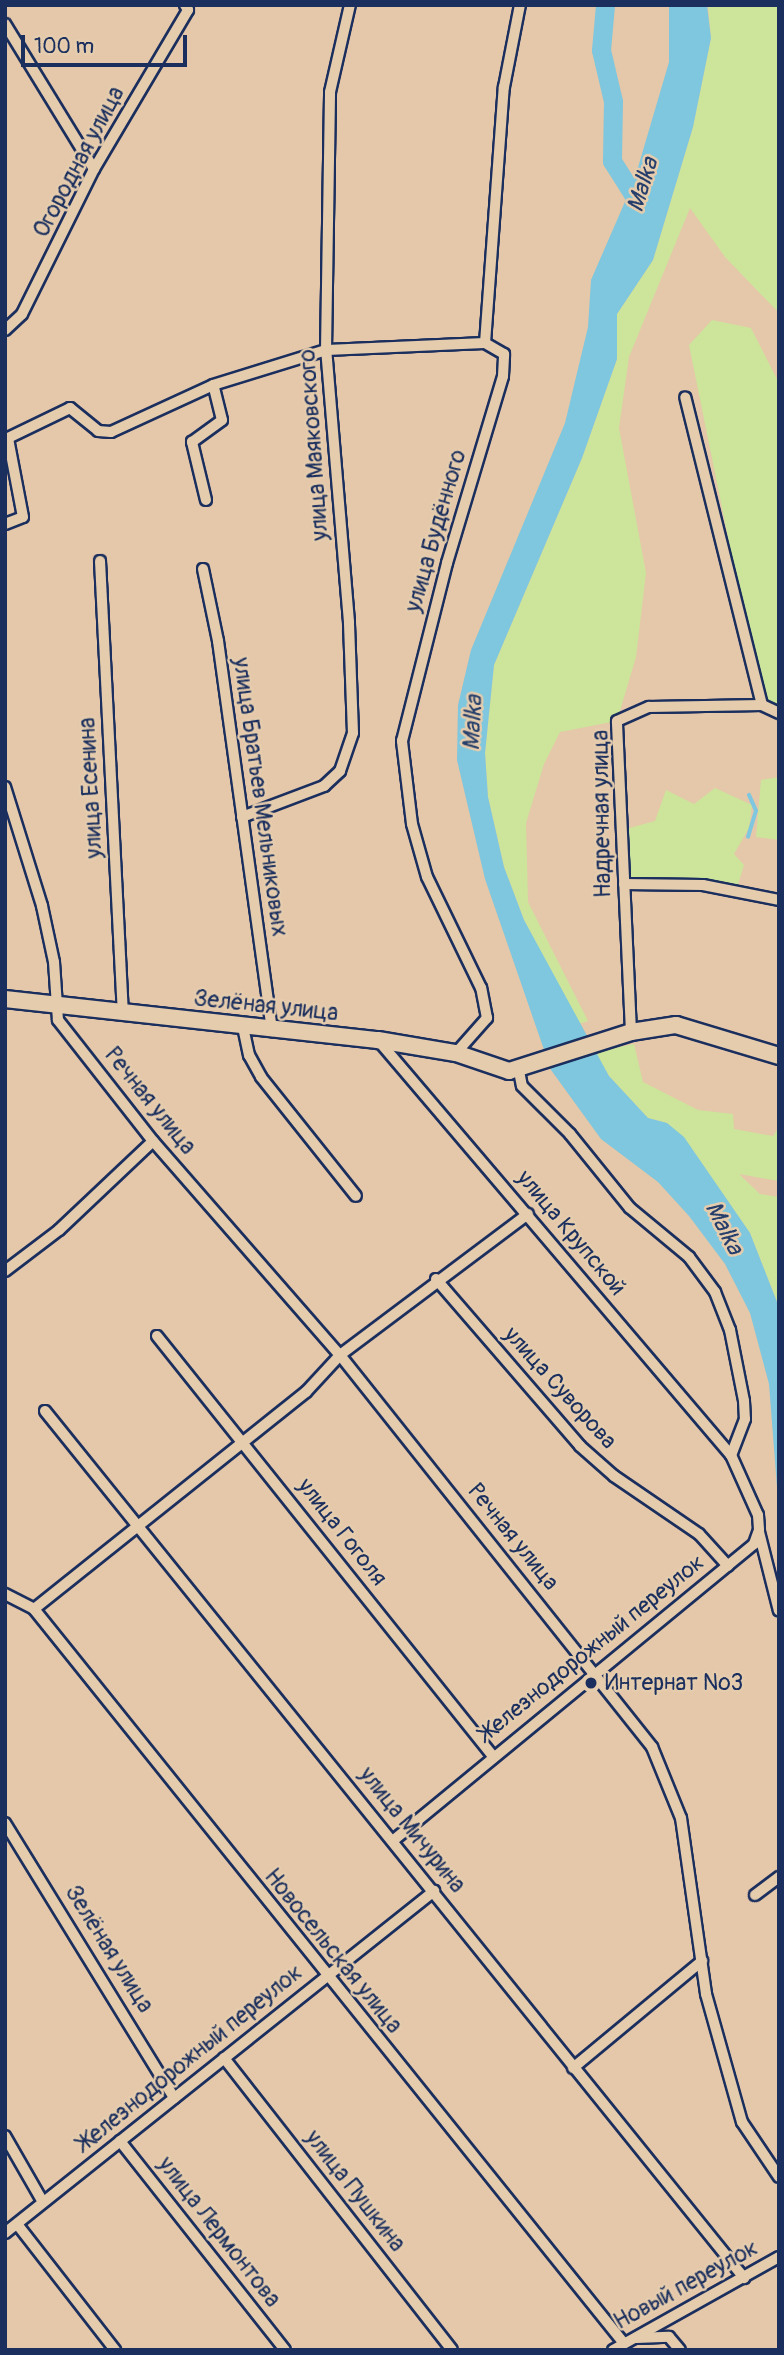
<!DOCTYPE html>
<html>
<head>
<meta charset="utf-8">
<style>
	body { margin:0 }
	#map { position:relative; width:784px; height:2355px; overflow:hidden; background:#e5c7a9; font-family:Pangolin,sans-serif }
	div>[style] { position:absolute }
	[style*='--x'] { left:calc(var(--x)*1px); top:calc(var(--y)*1px); width:calc(var(--w)*1px); rotate:calc(var(--a)*1deg) }
	.green>* { inset:0; background:#cce59b }
	.water>* { inset:0; background:#7ec7de }
	.stream>* { height:3.5px; margin:-1.75px; padding:0 1.75px; transform-origin:1.75px; border-radius:1.75px; background:#7ec7de }
	.river>* { height:19px; margin:-9.5px; padding:0 9.5px; transform-origin:9.5px; border-radius:9.5px; background:#7ec7de }
	.roads { filter:drop-shadow(2px 0 #1b2f5e) drop-shadow(-2px 0 #1b2f5e) drop-shadow(0 2px #1b2f5e) drop-shadow(0 -2px #1b2f5e) }
	.street>* { height:10px; margin:-5px; padding:0 5px; transform-origin:5px; border-radius:5px; background:#e5ccad }
	.secondary>* { height:16px; margin:-8px; padding:0 8px; transform-origin:8px; border-radius:8px; background:#e5ccad }
	.dots>* { width:19px; height:19px; translate:-50% -50%; box-sizing:border-box; border:4px solid #e5ccad; border-radius:50% }
	span { translate:-50% -50%; white-space:nowrap; text-align:center; line-height:1.15; -webkit-text-stroke:5px #e5ccad; paint-order:stroke }
	.street-label { font-size:23px; color:#1b2f5e }
	.poi-label { font-size:23px; color:#1b2f5e }
	.left { translate:0 -50%; text-align:left }
	.water-label { font-size:24px; color:#253e6b; font-style:italic }
	.frame { position:absolute; inset:0; border:7px solid #1b2f5e; pointer-events:none }
	.scale { position:absolute; left:21px; top:35px; width:166px; height:32px; box-sizing:border-box; border:4px solid #1b2f5e; border-top:0; padding-left:9px; font-size:21px; line-height:24px; white-space:nowrap; color:#1b2f5e; -webkit-text-stroke:5px #e5ccad; paint-order:stroke }
</style>
</head>
<body>
<div id="map">
	<div class="green">
		<div style="clip-path:polygon(708px 5px,779px 5px,779px 313px,725px 257px,690px 208px,629px 357px,619px 428px,646px 573px,636px 657px,617px 721px,560px 732px,544px 764px,526px 823px,528px 902px,588px 1021px,579px 1024px,524px 920px,504px 867px,488px 797px,485px 753px,494px 665px,582px 458px,617px 359px,617px 314px,653px 260px,693px 127px,711px 38px)"></div>
		<div style="clip-path:polygon(712px 320px,751px 328px,779px 383px,779px 713px,762px 705px,689px 345px)"></div>
		<div style="clip-path:polygon(779px 777px,779px 840px,756px 837px,761px 780px)"></div>
		<div style="clip-path:polygon(715px 788px,752px 805px,749px 828px,734px 854px,744px 865px,736px 891px,624px 884px,622px 830px,655px 821px,666px 790px,694px 804px)"></div>
		<div style="clip-path:polygon(634px 1044px,643px 1082px,698px 1110px,733px 1114px,734px 1129px,773px 1136px,779px 1127px,779px 1181px,739px 1174px,760px 1194px,779px 1197px,779px 1307px,750px 1233px,684px 1138px,667px 1123px,648px 1118px,609px 1076px,595px 1052px)"></div>
	</div>
	<div class="water">
		<div style="clip-path:polygon(669px 5px,707px 5px,711px 38px,693px 127px,653px 260px,617px 314px,617px 359px,582px 458px,494px 665px,485px 753px,488px 797px,504px 867px,524px 920px,609px 1076px,648px 1118px,667px 1123px,684px 1137px,750px 1233px,779px 1307px,779px 1513px,769px 1384px,750px 1313px,725px 1264px,689px 1216px,658px 1182px,601px 1139px,551px 1070px,485px 879px,457px 760px,458px 705px,471px 650px,565px 423px,588px 327px,591px 280px,634px 181px,669px 62px)"></div>
	</div>
	<div class="stream">
		<div style="--x:748;--y:837;--w:27;--a:-73"></div>
		<div style="--x:756;--y:811;--w:17;--a:-114"></div>
	</div>
	<div class="river">
		<div style="--x:605;--y:5;--w:45;--a:95.1"></div>
		<div style="--x:601;--y:50;--w:52;--a:76.8"></div>
		<div style="--x:613;--y:101;--w:60;--a:91"></div>
		<div style="--x:612;--y:161;--w:49;--a:57.6"></div>
	</div>
	<div class="roads">
		<div class="street">
			<div style="--x:5;--y:24;--w:170;--a:58.5"></div>
			<div style="--x:5;--y:330;--w:23;--a:-43"></div>
			<div style="--x:22;--y:314;--w:162;--a:-63.6"></div>
			<div style="--x:94;--y:169;--w:185;--a:-59.4"></div>
			<div style="--x:188;--y:10;--w:6;--a:-121"></div>
			<div style="--x:206;--y:500;--w:60;--a:-103.6"></div>
			<div style="--x:192;--y:442;--w:37;--a:-36"></div>
			<div style="--x:222;--y:420;--w:36;--a:-104"></div>
			<div style="--x:5;--y:524;--w:19;--a:-21"></div>
			<div style="--x:23;--y:517;--w:80;--a:-100.8"></div>
			<div style="--x:8;--y:438;--w:69;--a:-25.8"></div>
			<div style="--x:70;--y:408;--w:36;--a:39"></div>
			<div style="--x:98;--y:431;--w:13;--a:4"></div>
			<div style="--x:111;--y:432;--w:112;--a:-24.7"></div>
			<div style="--x:213;--y:385;--w:118;--a:-17.2"></div>
			<div style="--x:326;--y:350;--w:159;--a:-2.5"></div>
			<div style="--x:100;--y:561;--w:453;--a:87.1"></div>
			<div style="--x:203;--y:569;--w:74;--a:78.2"></div>
			<div style="--x:218;--y:641;--w:394;--a:82.1"></div>
			<div style="--x:762;--y:705;--w:19;--a:25"></div>
			<div style="--x:5;--y:787;--w:125;--a:72.7"></div>
			<div style="--x:42;--y:906;--w:57;--a:77.9"></div>
			<div style="--x:54;--y:962;--w:58;--a:86.1"></div>
			<div style="--x:58;--y:1020;--w:154;--a:51.9"></div>
			<div style="--x:153;--y:1141;--w:284;--a:48.9"></div>
			<div style="--x:340;--y:1355;--w:501;--a:51.48"></div>
			<div style="--x:652;--y:1747;--w:77;--a:67.8"></div>
			<div style="--x:681;--y:1818;--w:178;--a:81.9"></div>
			<div style="--x:706;--y:1994;--w:133;--a:74.3"></div>
			<div style="--x:742;--y:2122;--w:66;--a:56.1"></div>
			<div style="--x:242;--y:817;--w:88;--a:-20.7"></div>
			<div style="--x:324;--y:786;--w:22;--a:-43"></div>
			<div style="--x:340;--y:771;--w:40;--a:-71.1"></div>
			<div style="--x:353;--y:733;--w:111;--a:-92.1"></div>
			<div style="--x:349;--y:622;--w:273;--a:-94.8"></div>
			<div style="--x:326;--y:350;--w:258;--a:-89.1"></div>
			<div style="--x:330;--y:92;--w:89;--a:-77.1"></div>
			<div style="--x:624;--y:884;--w:79;--a:0.7"></div>
			<div style="--x:703;--y:885;--w:77;--a:11.2"></div>
			<div style="--x:243;--y:1027;--w:29;--a:78"></div>
			<div style="--x:249;--y:1055;--w:25;--a:61"></div>
			<div style="--x:261;--y:1077;--w:152;--a:51.4"></div>
			<div style="--x:631;--y:1032;--w:311;--a:-92.6"></div>
			<div style="--x:617;--y:721;--w:35;--a:-24"></div>
			<div style="--x:649;--y:707;--w:113;--a:-1"></div>
			<div style="--x:762;--y:705;--w:317;--a:-104"></div>
			<div style="--x:378;--y:1040;--w:545;--a:49.62"></div>
			<div style="--x:731;--y:1455;--w:66;--a:65.8"></div>
			<div style="--x:758;--y:1515;--w:15;--a:86"></div>
			<div style="--x:759;--y:1530;--w:15;--a:110"></div>
			<div style="--x:754;--y:1544;--w:466;--a:140.6"></div>
			<div style="--x:456;--y:1053;--w:47;--a:-48.5"></div>
			<div style="--x:487;--y:1018;--w:31;--a:-101"></div>
			<div style="--x:481;--y:988;--w:123;--a:-115.9"></div>
			<div style="--x:427;--y:877;--w:55;--a:-105.8"></div>
			<div style="--x:412;--y:824;--w:84;--a:-96.9"></div>
			<div style="--x:402;--y:741;--w:184;--a:-75.8"></div>
			<div style="--x:447;--y:563;--w:195;--a:-73.3"></div>
			<div style="--x:503;--y:376;--w:22;--a:-87"></div>
			<div style="--x:504;--y:354;--w:22;--a:-150"></div>
			<div style="--x:485;--y:343;--w:257;--a:-85.8"></div>
			<div style="--x:504;--y:87;--w:84;--a:-79"></div>
			<div style="--x:519;--y:1071;--w:15;--a:79"></div>
			<div style="--x:522;--y:1086;--w:68;--a:45"></div>
			<div style="--x:570;--y:1134;--w:95;--a:51"></div>
			<div style="--x:630;--y:1208;--w:77;--a:39.7"></div>
			<div style="--x:689;--y:1257;--w:44;--a:53.4"></div>
			<div style="--x:715;--y:1292;--w:41;--a:68.5"></div>
			<div style="--x:730;--y:1330;--w:72;--a:78.8"></div>
			<div style="--x:744;--y:1401;--w:18;--a:87"></div>
			<div style="--x:745;--y:1419;--w:39;--a:111"></div>
			<div style="--x:5;--y:1271;--w:68;--a:-37.2"></div>
			<div style="--x:59;--y:1230;--w:129;--a:-43.4"></div>
			<div style="--x:436;--y:1279;--w:221;--a:49.2"></div>
			<div style="--x:580;--y:1446;--w:45;--a:41.4"></div>
			<div style="--x:614;--y:1476;--w:103;--a:34.3"></div>
			<div style="--x:699;--y:1534;--w:43;--a:47.8"></div>
			<div style="--x:157;--y:1336;--w:536;--a:51.36"></div>
			<div style="--x:45;--y:1411;--w:1114;--a:51.12"></div>
			<div style="--x:759;--y:1532;--w:81;--a:75.8"></div>
			<div style="--x:5;--y:1594;--w:33;--a:27"></div>
			<div style="--x:34;--y:1609;--w:940;--a:51.22"></div>
			<div style="--x:34;--y:1609;--w:348;--a:-38.6"></div>
			<div style="--x:306;--y:1392;--w:50;--a:-47.4"></div>
			<div style="--x:340;--y:1355;--w:235;--a:-36.9"></div>
			<div style="--x:5;--y:1823;--w:323;--a:58.4"></div>
			<div style="--x:755;--y:1895;--w:30;--a:-37"></div>
			<div style="--x:224;--y:2058;--w:370;--a:52"></div>
			<div style="--x:573;--y:2068;--w:168;--a:-39.7"></div>
			<div style="--x:5;--y:2136;--w:76;--a:60.1"></div>
			<div style="--x:120;--y:2141;--w:266;--a:51.7"></div>
			<div style="--x:17;--y:2224;--w:160;--a:52.1"></div>
			<div style="--x:5;--y:2233;--w:549;--a:-38.56"></div>
			<div style="--x:636;--y:2338;--w:33;--a:-2"></div>
			<div style="--x:669;--y:2337;--w:17;--a:50"></div>
			<div style="--x:613;--y:2350;--w:190;--a:-29.3"></div>
		</div>
		<div class="secondary">
			<div style="--x:5;--y:999;--w:375;--a:6.3"></div>
			<div style="--x:378;--y:1040;--w:79;--a:9.5"></div>
			<div style="--x:456;--y:1053;--w:56;--a:18.8"></div>
			<div style="--x:509;--y:1071;--w:128;--a:-17.7"></div>
			<div style="--x:631;--y:1032;--w:46;--a:-8.8"></div>
			<div style="--x:676;--y:1025;--w:108;--a:16.8"></div>
		</div>
	</div>
	<div class="dots">
		<div style="left:591px;top:1683px;background:#1b2f5e"></div>
	</div>
	<div class="street-label">
		<span style="left:79px;top:162px;rotate:-62deg">Огородная улица</span>
		<span style="left:314px;top:445px;rotate:-94deg">улица Маяковского</span>
		<span style="left:436px;top:531px;rotate:-74deg">улица Будённого</span>
		<span style="left:91px;top:788px;rotate:-93deg">улица Есенина</span>
		<span style="left:260px;top:797px;rotate:82deg">улица Братьев Мельниковых</span>
		<span style="left:602px;top:814px;rotate:-91deg">Надречная улица</span>
		<span style="left:266px;top:1006px;rotate:6deg">Зелёная улица</span>
		<span style="left:150px;top:1101px;rotate:51deg">Речная улица</span>
		<span style="left:571px;top:1233px;rotate:50deg">улица Крупской</span>
		<span style="left:560px;top:1388px;rotate:48deg">улица Суворова</span>
		<span style="left:342px;top:1532px;rotate:52deg">улица Гоголя</span>
		<span style="left:513px;top:1537px;rotate:51deg">Речная улица</span>
		<span style="left:592px;top:1648px;rotate:-39deg">Железнодорожный переулок</span>
		<span style="left:412px;top:1830px;rotate:51deg">улица Мичурина</span>
		<span style="left:109px;top:1949px;rotate:58deg">Зелёная улица</span>
		<span style="left:333px;top:1951px;rotate:51deg">Новосельская улица</span>
		<span style="left:190px;top:2058px;rotate:-39deg">Железнодорожный переулок</span>
		<span style="left:355px;top:2191px;rotate:52deg">улица Пушкина</span>
		<span style="left:219px;top:2232px;rotate:52deg">улица Лермонтова</span>
		<span style="left:686px;top:2285px;rotate:-29deg">Новый переулок</span>
	</div>
	<div class="poi-label">
		<span class="left" style="left:605px;top:1683px">Интернат №3</span>
	</div>
	<div class="water-label">
		<span style="left:643px;top:185px;rotate:-73deg">Malka</span>
		<span style="left:473px;top:723px;rotate:-87deg">Malka</span>
		<span style="left:724px;top:1228px;rotate:63deg">Malka</span>
	</div>
	<div class="frame"></div>
	<div class="scale">100 m</div>
</div>
</body>
</html>
